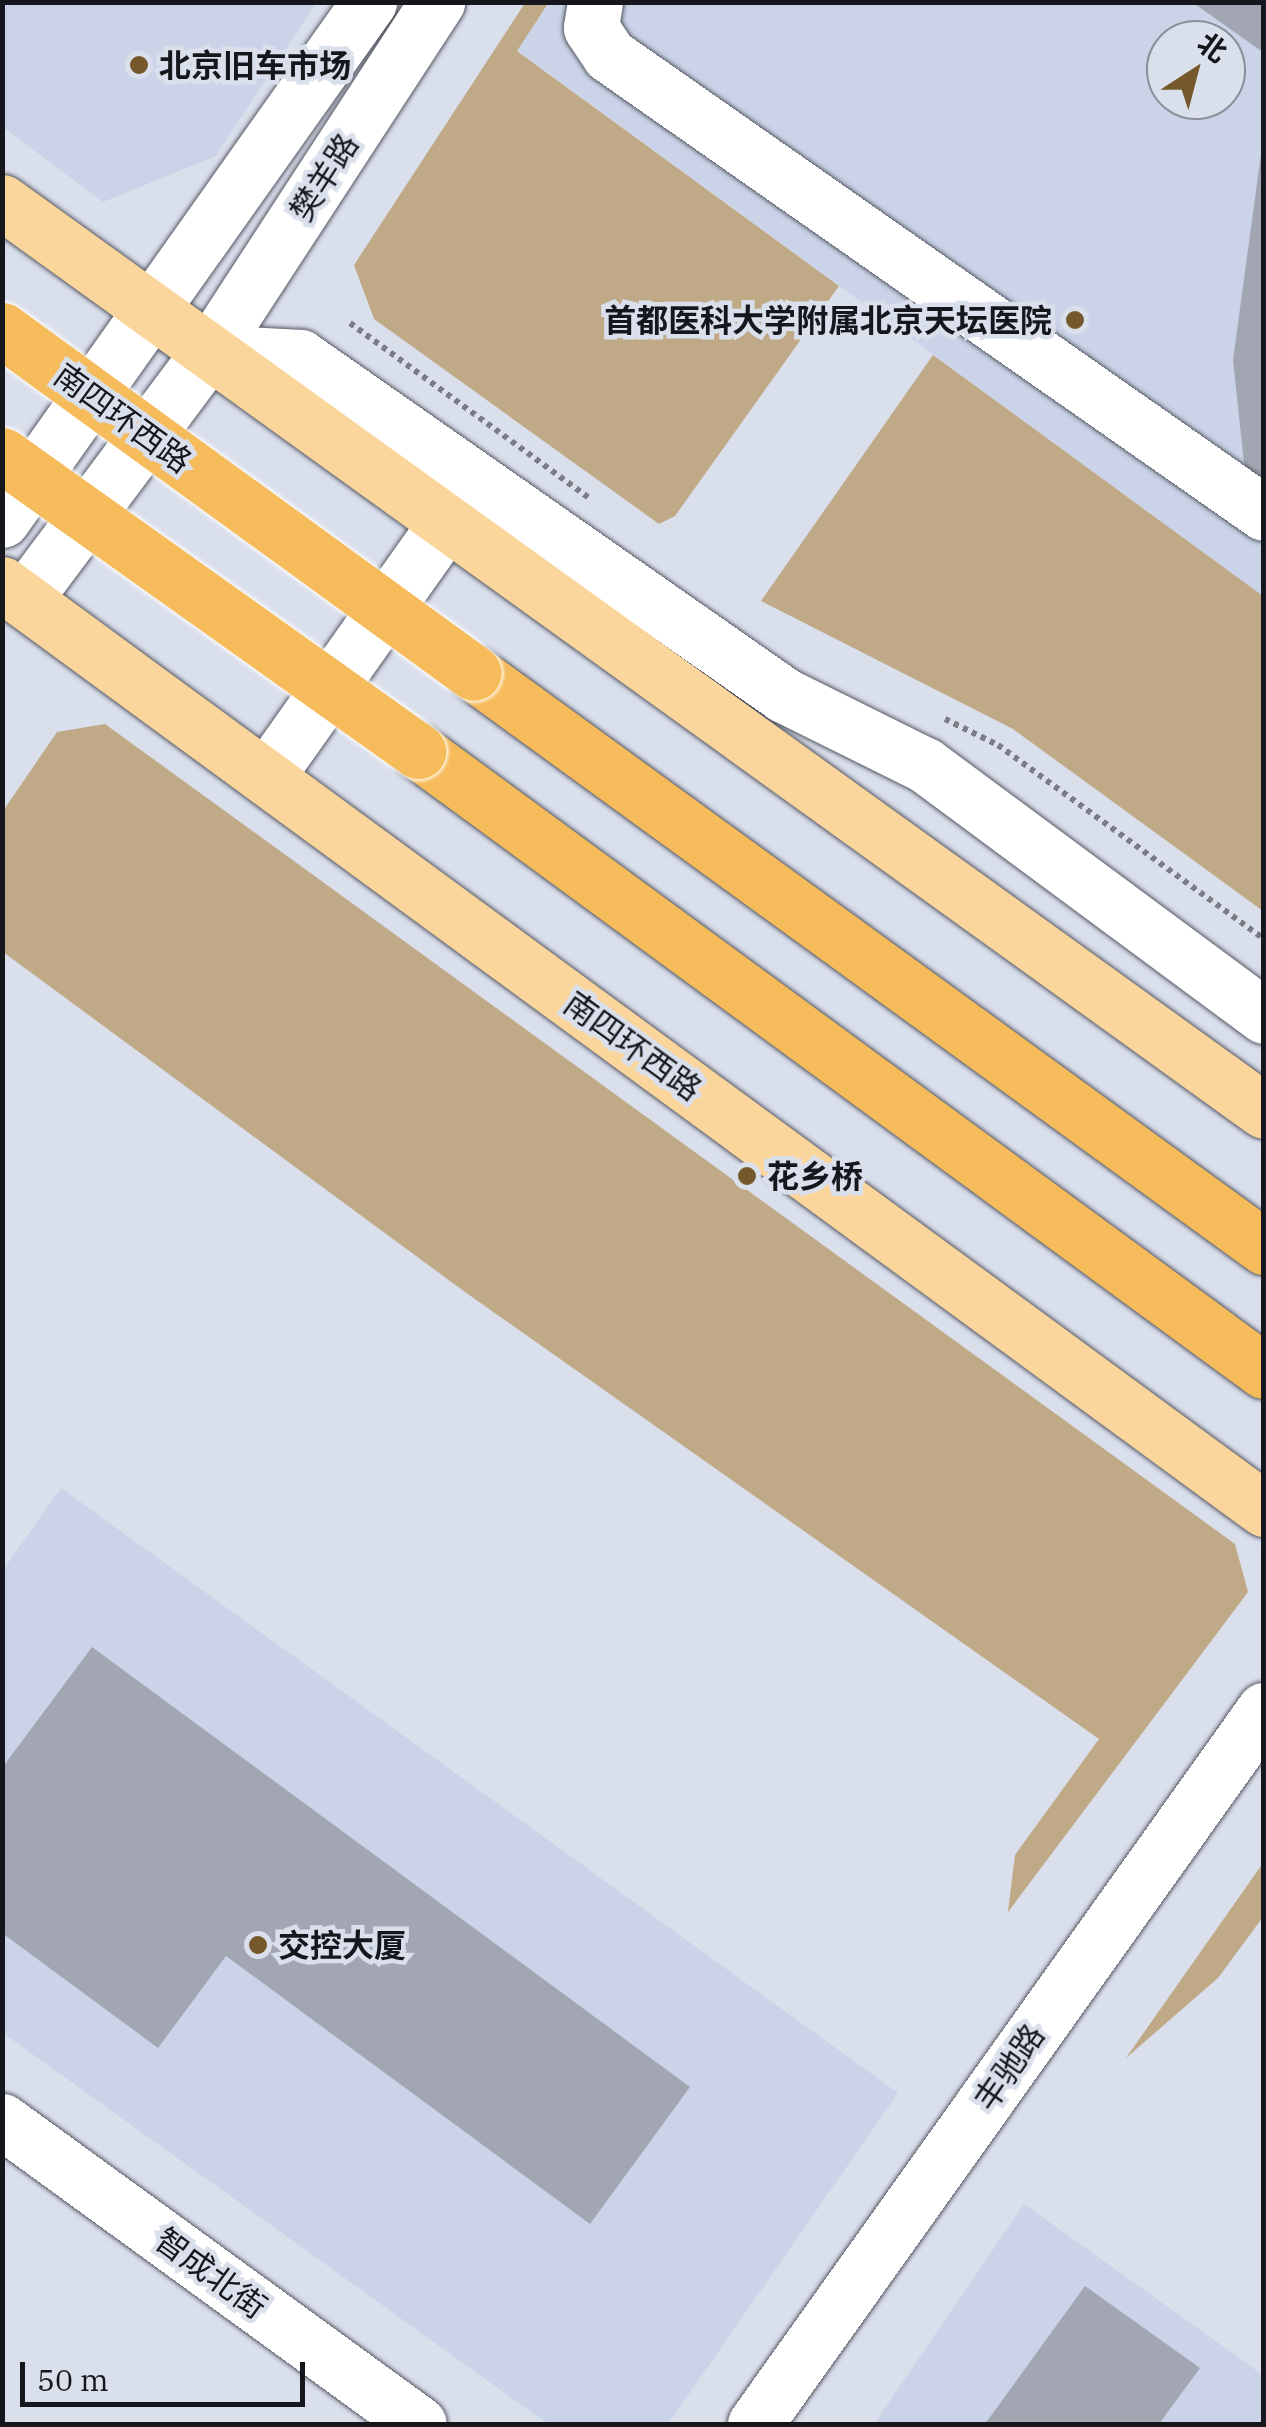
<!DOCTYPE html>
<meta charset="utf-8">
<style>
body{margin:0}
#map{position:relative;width:1266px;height:2427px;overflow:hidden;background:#dadfec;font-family:"IBM Plex Serif","Noto Sans SC",serif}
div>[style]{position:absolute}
.built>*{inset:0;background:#cad3e7}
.green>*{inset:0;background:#c0a987}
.building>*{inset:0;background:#a1a6b2}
.path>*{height:6px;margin-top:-3px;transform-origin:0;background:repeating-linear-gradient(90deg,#7a7d86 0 5px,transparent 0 10px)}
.roads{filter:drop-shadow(0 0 2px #545863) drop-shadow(0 0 2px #545863)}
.minor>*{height:55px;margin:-27.5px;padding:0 27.5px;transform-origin:27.5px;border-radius:27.5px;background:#fff}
.major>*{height:55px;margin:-27.5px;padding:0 27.5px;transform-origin:27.5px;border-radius:27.5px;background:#fad69c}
.highway>*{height:55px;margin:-27.5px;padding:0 27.5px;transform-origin:27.5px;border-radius:27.5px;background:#f6bb5a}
.bridges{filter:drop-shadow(0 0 2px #fff) drop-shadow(0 0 2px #fff)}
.highway-bridge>*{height:55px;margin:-27.5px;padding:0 27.5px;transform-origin:27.5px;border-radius:27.5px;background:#f6bb5a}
.dots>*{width:28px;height:28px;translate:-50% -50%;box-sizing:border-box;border:5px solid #dadfec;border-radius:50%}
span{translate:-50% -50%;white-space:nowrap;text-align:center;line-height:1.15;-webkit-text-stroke:9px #dadfec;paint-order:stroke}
.poi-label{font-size:32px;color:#15171c;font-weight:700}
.left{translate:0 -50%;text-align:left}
.right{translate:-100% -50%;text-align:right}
.street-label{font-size:32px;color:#15171c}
.frame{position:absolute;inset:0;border:5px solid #15171c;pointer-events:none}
.north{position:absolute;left:1146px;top:20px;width:100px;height:100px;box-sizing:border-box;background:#dadfec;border:2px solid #8b8f99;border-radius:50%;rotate:36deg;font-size:28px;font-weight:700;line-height:40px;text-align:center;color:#15171c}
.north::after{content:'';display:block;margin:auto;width:35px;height:45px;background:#75592c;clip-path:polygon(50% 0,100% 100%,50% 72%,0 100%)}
.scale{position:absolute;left:20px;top:2362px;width:285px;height:45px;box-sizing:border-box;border:5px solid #15171c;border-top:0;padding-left:12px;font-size:30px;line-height:35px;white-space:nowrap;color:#15171c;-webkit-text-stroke:8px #dadfec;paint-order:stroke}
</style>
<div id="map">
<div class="built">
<div style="clip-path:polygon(2px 3px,3px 2px,316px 3px,216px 156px,103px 202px,3px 127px)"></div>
<div style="clip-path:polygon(evenodd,549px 3px,1263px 3px,1263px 596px,517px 50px,549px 3px,1166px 40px,1226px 40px,1226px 100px,1166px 100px,1166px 40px)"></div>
<div style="clip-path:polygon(61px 1488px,898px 2093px,668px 2424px,548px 2424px,3px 2033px,3px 1570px)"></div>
<div style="clip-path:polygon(1024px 2204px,1263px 2375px,1263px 2424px,874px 2424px)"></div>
</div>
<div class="green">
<div style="clip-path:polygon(549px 2px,517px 51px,839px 286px,675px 516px,659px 524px,374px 319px,354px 265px,525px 3px)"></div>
<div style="clip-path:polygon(933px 355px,1263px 596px,1263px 911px,1013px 729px,761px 601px)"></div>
<div style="clip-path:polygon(105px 724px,1235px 1544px,1248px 1592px,1008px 1912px,1015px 1855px,1099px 1739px,465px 1292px,3px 952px,3px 811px,57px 732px)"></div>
<div style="clip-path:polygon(1263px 1863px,1263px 1917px,1218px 1978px,1126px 2058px)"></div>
</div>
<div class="building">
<div style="clip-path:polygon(1192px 2px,1264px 2px,1264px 53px)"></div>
<div style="clip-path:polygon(1261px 154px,1264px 154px,1264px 504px,1244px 463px,1233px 360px)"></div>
<div style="clip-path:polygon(92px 1647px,690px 2087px,590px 2224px,226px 1956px,158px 2048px,2px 1933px,2px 1768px)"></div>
<div style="clip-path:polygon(1085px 2286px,1200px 2368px,1159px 2424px,985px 2424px)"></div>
</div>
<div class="path">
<div style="left:350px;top:323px;width:295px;rotate:36.2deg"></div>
<div style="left:945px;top:719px;width:59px;rotate:26.1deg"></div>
<div style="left:998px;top:745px;width:329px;rotate:36.1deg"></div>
</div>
<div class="roads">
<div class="minor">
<div style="left:595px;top:2px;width:26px;rotate:99deg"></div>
<div style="left:591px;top:28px;width:32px;rotate:56deg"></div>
<div style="left:609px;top:55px;width:799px;rotate:34.96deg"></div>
<div style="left:209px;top:352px;width:91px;rotate:3.1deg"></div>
<div style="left:300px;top:357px;width:590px;rotate:34.93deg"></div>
<div style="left:784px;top:695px;width:157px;rotate:26.4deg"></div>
<div style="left:925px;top:765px;width:422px;rotate:36.5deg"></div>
<div style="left:2px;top:520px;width:635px;rotate:-54.68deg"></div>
<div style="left:24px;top:599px;width:309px;rotate:-53.2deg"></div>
<div style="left:209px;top:352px;width:418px;rotate:-56.9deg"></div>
<div style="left:266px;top:777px;width:310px;rotate:-54.7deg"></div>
<div style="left:2px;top:2121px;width:515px;rotate:36deg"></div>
<div style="left:755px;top:2424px;width:877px;rotate:-54.52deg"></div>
</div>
<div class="major">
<div style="left:2px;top:202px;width:1555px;rotate:35.76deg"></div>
<div style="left:2px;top:584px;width:1565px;rotate:36.24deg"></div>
</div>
<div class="highway">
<div style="left:474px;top:673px;width:977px;rotate:36deg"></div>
<div style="left:418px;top:751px;width:1049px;rotate:36.24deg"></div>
</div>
</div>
<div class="bridges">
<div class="highway-bridge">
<div style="left:2px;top:330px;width:583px;rotate:36.01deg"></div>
<div style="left:2px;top:455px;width:511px;rotate:35.43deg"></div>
</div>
</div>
<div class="dots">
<div style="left:139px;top:65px;background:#75592c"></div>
<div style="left:1075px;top:320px;background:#75592c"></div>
<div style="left:747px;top:1176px;background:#75592c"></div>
<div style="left:258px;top:1945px;background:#75592c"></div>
</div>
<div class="poi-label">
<span class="left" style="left:159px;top:65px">北京旧车市场</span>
<span class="right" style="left:1052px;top:320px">首都医科大学附属北京天坛医院</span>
<span class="left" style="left:767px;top:1176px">花乡桥</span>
<span class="left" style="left:278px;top:1945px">交控大厦</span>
</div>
<div class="street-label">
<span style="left:324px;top:177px;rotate:-57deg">樊羊路</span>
<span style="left:123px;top:418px;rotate:36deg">南四环西路</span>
<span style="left:633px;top:1046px;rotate:36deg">南四环西路</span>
<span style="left:1009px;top:2067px;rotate:-55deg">丰驰路</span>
<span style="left:211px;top:2273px;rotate:36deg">智成北街</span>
</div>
<div class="frame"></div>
<div class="north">北</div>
<div class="scale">50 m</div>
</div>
